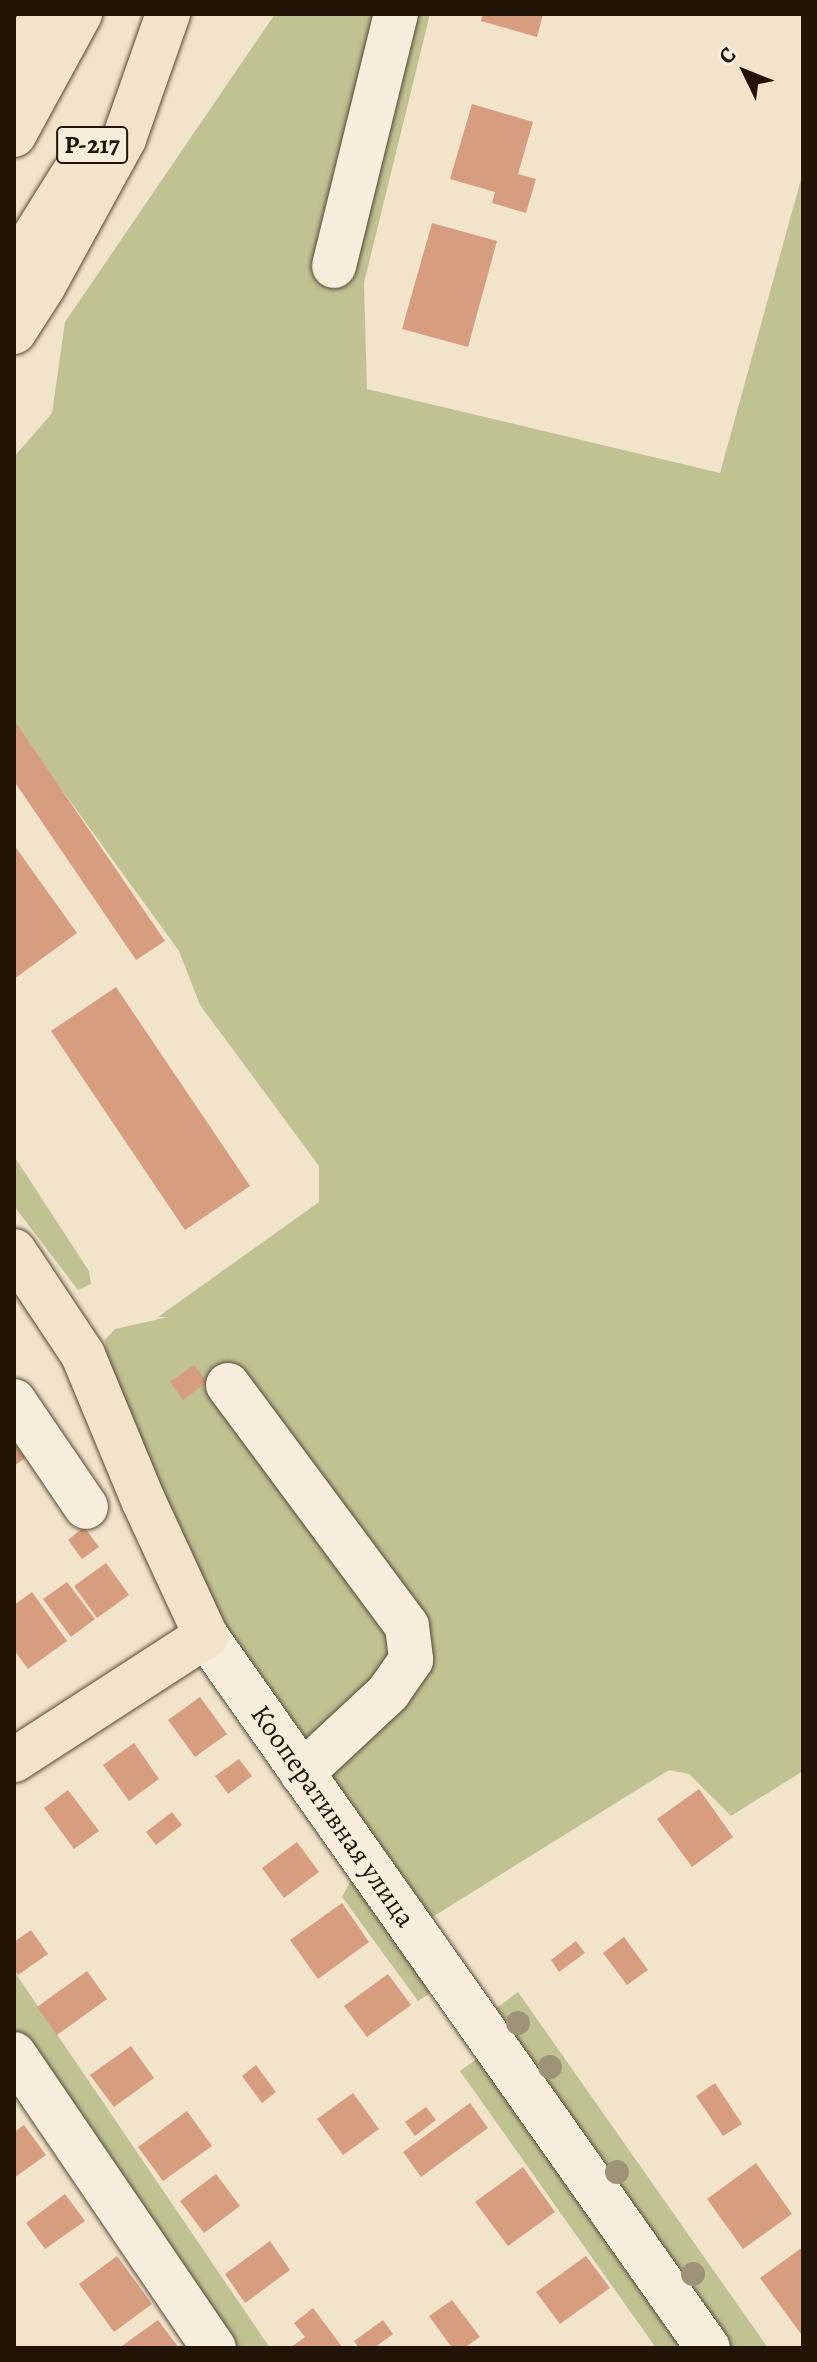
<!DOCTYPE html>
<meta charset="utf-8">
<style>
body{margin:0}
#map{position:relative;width:817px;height:2362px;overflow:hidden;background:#f2e4ca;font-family:Alegreya,serif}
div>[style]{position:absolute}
.green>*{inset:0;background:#c1c292}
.building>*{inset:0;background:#d69e7e}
.roads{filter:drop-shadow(0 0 2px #564837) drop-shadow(0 0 2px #564837)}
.minor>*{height:44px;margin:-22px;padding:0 22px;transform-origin:22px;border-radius:22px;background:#f7eddd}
.major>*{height:44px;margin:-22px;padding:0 22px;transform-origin:22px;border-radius:22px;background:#f2e4ca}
.trees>*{width:24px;height:24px;margin:-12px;border-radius:50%;background:#9e9379}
span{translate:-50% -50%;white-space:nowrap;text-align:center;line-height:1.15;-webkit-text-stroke:8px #f7eddd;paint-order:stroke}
.shield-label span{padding:2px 6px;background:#f7eddd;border:2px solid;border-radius:6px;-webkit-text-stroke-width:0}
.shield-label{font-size:26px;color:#221406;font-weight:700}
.street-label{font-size:28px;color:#221406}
.frame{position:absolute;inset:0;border:16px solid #221406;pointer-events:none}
.north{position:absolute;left:705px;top:32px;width:80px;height:80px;-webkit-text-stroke:6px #f7eddd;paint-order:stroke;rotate:313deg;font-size:22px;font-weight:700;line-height:32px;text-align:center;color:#221406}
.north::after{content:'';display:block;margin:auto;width:28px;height:36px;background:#221406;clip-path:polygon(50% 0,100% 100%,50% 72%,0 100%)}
</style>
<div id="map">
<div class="green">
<div style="clip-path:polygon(275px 14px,430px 14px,364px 283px,367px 389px,720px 473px,803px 172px,803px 1771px,731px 1816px,689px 1774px,669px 1770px,426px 1921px,325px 1782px,328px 1765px,400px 1698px,420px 1671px,422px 1641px,411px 1613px,288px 1447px,258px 1395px,236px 1375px,252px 1431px,391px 1630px,396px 1658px,388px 1676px,308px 1748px,224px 1637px,106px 1361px,105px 1340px,115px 1329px,168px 1317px,158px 1317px,319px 1202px,319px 1166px,200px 1005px,179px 951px,14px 724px,14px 457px,52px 413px,65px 322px)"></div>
<div style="clip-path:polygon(14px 1156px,89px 1271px,91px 1284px,78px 1290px,14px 1206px)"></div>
<div style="clip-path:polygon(354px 1874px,437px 1989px,418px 2001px,342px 1897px)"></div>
<div style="clip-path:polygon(14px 1971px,270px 2348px,222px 2348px,14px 2042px)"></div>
<div style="clip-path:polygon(518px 1992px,768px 2348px,717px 2348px,487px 2015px)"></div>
<div style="clip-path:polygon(485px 2053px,693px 2348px,656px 2348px,460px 2071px)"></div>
</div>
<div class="building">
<div style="clip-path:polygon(483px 14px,543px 14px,537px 37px,481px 21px)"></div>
<div style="clip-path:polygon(472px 104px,533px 122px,518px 174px,536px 179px,526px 213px,492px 203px,495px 192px,450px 179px)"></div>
<div style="clip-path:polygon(432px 223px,497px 241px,468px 347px,402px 329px)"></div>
<div style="clip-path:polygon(16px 723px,165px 941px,136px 960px,14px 781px)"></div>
<div style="clip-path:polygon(14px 845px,77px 933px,14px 979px)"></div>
<div style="clip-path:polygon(116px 987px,250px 1186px,185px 1230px,51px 1031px)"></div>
<div style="clip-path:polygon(194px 1365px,207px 1382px,183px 1400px,170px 1382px)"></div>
<div style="clip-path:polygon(14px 1443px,25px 1458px,14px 1466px)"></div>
<div style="clip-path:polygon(84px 1527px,99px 1547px,82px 1559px,68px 1540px)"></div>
<div style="clip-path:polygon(106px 1563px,129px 1595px,97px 1618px,74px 1586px)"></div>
<div style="clip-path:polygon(67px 1582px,95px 1619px,71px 1637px,43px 1599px)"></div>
<div style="clip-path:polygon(32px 1592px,67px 1641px,28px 1669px,14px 1650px,14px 1605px)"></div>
<div style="clip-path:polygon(200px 1697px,227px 1734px,195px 1757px,168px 1720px)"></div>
<div style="clip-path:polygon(134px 1743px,159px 1779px,129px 1801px,103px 1765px)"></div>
<div style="clip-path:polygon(239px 1759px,252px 1776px,228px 1794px,215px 1776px)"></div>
<div style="clip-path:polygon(699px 1789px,733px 1837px,692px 1867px,657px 1819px)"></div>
<div style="clip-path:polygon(68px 1790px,99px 1831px,74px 1849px,44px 1808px)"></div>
<div style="clip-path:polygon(172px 1812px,182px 1825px,156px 1845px,146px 1832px)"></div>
<div style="clip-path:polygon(297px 1842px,319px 1872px,284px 1898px,262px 1868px)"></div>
<div style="clip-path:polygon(342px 1903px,369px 1942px,318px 1979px,290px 1940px)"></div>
<div style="clip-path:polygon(31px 1930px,48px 1954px,18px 1975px,14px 1969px,14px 1942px)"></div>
<div style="clip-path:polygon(624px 1937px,648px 1970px,627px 1985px,603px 1953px)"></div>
<div style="clip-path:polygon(576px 1941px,585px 1953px,559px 1972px,551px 1960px)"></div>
<div style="clip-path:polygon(87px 1971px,107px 1999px,57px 2035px,37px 2007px)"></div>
<div style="clip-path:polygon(388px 1974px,411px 2005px,367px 2037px,344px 2006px)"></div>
<div style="clip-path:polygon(131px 2046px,154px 2078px,114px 2107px,90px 2075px)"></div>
<div style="clip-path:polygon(256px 2065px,276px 2092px,262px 2103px,242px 2076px)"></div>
<div style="clip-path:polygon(715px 2083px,742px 2124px,723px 2136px,696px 2096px)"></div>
<div style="clip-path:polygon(353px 2093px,379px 2129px,343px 2155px,317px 2119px)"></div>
<div style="clip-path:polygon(470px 2103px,488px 2128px,421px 2177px,403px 2152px)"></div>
<div style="clip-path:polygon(426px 2107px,436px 2120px,415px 2136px,405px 2122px)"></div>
<div style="clip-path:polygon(187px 2111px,212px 2146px,163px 2181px,138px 2147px)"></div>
<div style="clip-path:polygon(24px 2125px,46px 2155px,14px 2178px,14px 2132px)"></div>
<div style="clip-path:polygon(756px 2163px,792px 2214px,743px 2249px,707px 2199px)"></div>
<div style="clip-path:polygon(523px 2167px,555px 2212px,508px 2246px,475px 2202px)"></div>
<div style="clip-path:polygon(216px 2174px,240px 2206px,204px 2233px,180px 2201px)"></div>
<div style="clip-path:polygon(65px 2194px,85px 2221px,45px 2249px,26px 2223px)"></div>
<div style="clip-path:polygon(270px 2241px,290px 2270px,245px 2303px,225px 2274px)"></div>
<div style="clip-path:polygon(803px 2247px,803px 2332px,801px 2334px,760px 2278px)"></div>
<div style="clip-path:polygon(117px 2256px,152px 2304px,114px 2332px,79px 2284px)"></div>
<div style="clip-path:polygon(586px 2256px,610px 2288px,560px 2324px,536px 2292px)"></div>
<div style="clip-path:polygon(452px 2300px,480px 2337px,464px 2348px,452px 2348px,429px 2316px)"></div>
<div style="clip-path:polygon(313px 2308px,343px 2348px,290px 2348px,305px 2337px,294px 2323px)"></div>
<div style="clip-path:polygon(158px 2320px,179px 2348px,119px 2348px)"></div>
<div style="clip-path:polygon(383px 2320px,393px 2334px,374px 2348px,359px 2348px,354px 2341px)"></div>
</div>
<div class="roads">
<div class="minor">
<div style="left:334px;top:266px;width:260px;rotate:-76.2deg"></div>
<div style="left:228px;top:1385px;width:300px;rotate:53.4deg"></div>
<div style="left:407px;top:1626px;width:34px;rotate:83deg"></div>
<div style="left:411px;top:1660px;width:39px;rotate:125deg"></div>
<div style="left:389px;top:1692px;width:119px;rotate:137deg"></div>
<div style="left:14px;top:1401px;width:128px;rotate:55.8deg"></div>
<div style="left:206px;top:1636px;width:871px;rotate:54.81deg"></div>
<div style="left:14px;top:2054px;width:356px;rotate:55.8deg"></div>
</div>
<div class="major">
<div style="left:14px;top:69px;width:62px;rotate:-62.2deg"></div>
<div style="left:14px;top:135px;width:138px;rotate:-61.4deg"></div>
<div style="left:14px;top:269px;width:110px;rotate:-58.1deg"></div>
<div style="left:14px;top:332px;width:54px;rotate:-57.2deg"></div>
<div style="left:43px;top:287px;width:169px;rotate:-61.3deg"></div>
<div style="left:124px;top:139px;width:133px;rotate:-70.6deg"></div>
<div style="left:14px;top:1251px;width:125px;rotate:56.4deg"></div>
<div style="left:83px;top:1355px;width:159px;rotate:67.5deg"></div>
<div style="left:144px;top:1502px;width:148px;rotate:65.2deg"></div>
<div style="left:206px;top:1636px;width:229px;rotate:147.1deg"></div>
</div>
</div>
<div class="trees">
<div style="left:518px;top:2023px"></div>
<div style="left:550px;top:2067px"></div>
<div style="left:617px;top:2172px"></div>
<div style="left:693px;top:2274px"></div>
</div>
<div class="shield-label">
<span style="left:92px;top:145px">Р-217</span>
</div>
<div class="street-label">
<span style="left:333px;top:1816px;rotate:55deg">Кооперативная улица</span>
</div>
<div class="frame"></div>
<div class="north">С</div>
</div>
